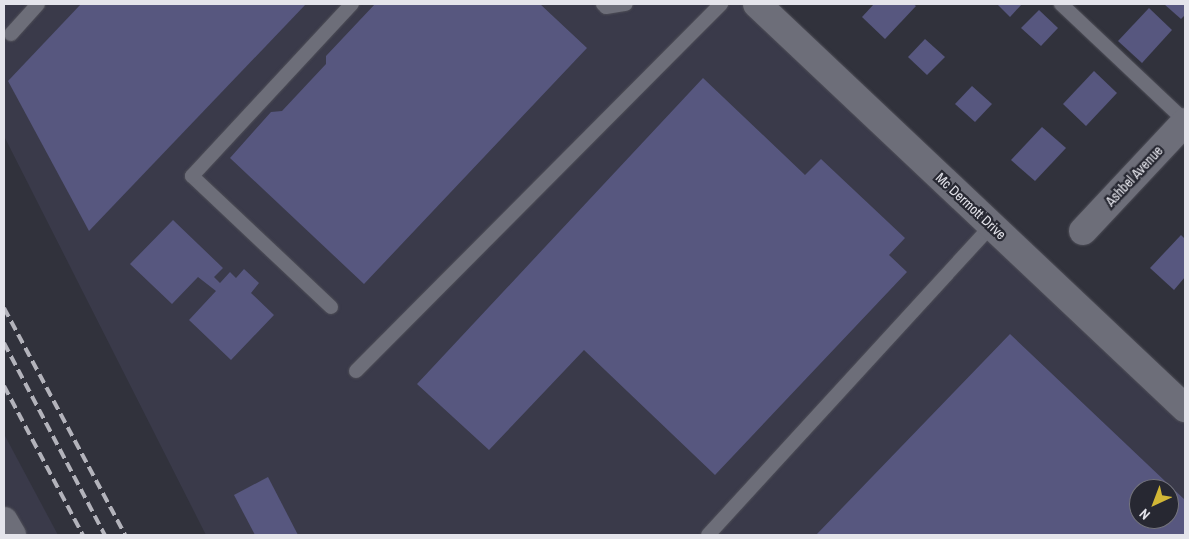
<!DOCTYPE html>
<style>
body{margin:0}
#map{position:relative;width:1189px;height:539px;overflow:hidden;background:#31323c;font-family:"Archivo Narrow",sans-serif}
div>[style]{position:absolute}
.built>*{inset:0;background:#3a3a4a}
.building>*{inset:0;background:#57577f}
.roads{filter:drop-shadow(0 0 1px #4e4e57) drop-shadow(0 0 1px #4e4e57)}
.service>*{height:14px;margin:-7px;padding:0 7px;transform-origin:7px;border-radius:7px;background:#6d6e79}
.minor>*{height:28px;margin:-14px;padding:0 14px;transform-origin:14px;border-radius:14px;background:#6d6e79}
.rail>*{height:4px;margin-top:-2px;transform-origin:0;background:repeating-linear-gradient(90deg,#b3b3bb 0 10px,transparent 0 15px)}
span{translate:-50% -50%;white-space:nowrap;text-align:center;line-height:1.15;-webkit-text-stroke:4.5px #272832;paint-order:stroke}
.street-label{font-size:14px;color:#e4e4eb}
.frame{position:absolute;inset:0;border:5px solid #e4e4eb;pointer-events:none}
.north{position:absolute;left:1129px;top:479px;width:50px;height:50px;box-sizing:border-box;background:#272832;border:1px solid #73737c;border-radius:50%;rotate:223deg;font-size:14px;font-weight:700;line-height:20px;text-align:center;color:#e4e4eb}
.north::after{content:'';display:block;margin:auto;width:18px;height:22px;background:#d2b736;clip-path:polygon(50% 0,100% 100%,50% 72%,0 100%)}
</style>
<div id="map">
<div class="built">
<div style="clip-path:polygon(evenodd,4px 4px,744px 4px,1185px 421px,1185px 535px,206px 535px,4px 136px,4px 4px,1139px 489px,1169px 489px,1169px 519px,1139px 519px,1139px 489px)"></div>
<div style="clip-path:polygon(4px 434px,58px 535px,4px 535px)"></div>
</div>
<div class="building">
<div style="clip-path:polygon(81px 4px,306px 4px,89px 231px,8px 81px)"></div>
<div style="clip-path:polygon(375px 4px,540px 4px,587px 48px,364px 284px,230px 158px,271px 112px,282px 111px,326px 64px,326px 56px)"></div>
<div style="clip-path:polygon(874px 4px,913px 4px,916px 6px,885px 39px,862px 17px)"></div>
<div style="clip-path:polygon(997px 4px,1022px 4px,1010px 17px)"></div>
<div style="clip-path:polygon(1164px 4px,1185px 4px,1185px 15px,1181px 19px)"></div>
<div style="clip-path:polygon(1149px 8px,1172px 30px,1142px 63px,1118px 41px)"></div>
<div style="clip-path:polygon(1039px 10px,1058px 28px,1041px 46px,1021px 28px)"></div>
<div style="clip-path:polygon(925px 39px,945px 57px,927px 75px,908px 57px)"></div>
<div style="clip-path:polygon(1094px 71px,1117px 93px,1086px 126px,1063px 104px)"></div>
<div style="clip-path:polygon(703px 78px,805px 175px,821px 159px,905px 238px,889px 255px,907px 272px,715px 475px,584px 350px,489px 450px,417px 384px)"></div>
<div style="clip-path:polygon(972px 86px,992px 104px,975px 122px,955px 104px)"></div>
<div style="clip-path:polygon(1042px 127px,1066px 148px,1035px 181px,1011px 160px)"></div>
<div style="clip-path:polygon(173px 220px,223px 268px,214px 277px,220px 283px,230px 272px,236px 278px,244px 269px,259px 283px,251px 293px,274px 315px,231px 360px,189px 320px,216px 291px,198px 277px,172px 304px,130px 264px)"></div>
<div style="clip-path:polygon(1181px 235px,1185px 239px,1185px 277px,1174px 290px,1150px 268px)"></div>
<div style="clip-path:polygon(evenodd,1010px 334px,1185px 500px,1185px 535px,816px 535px,1010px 334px,1139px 489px,1169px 489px,1169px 519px,1139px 519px,1139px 489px)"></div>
<div style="clip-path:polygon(268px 477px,298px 535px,255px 535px,234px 495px)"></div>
</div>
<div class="roads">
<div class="service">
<div style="left:603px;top:4px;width:4px;rotate:45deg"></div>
<div style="left:606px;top:7px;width:20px;rotate:-9deg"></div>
<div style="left:1061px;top:4px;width:170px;rotate:43.3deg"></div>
<div style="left:11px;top:34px;width:40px;rotate:-48deg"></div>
<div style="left:331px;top:307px;width:191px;rotate:-136.7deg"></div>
<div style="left:192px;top:176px;width:235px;rotate:-47.1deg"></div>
<div style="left:356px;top:371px;width:518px;rotate:-45.16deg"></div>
<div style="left:708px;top:535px;width:420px;rotate:-47.5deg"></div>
</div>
<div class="minor">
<div style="left:757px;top:4px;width:589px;rotate:43.35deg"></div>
<div style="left:1083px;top:231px;width:149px;rotate:-46.9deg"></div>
<div style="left:4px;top:521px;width:16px;rotate:60deg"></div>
</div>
</div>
<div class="rail">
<div style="left:4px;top:308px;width:257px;rotate:61.9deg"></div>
<div style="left:4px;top:343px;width:217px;rotate:62.3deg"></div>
<div style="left:4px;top:386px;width:169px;rotate:62.1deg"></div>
</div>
<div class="street-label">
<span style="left:1134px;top:176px;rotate:-47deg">Ashbel Avenue</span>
<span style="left:971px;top:206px;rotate:43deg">Mc Dermott Drive</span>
</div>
<div class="frame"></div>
<div class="north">N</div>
</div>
